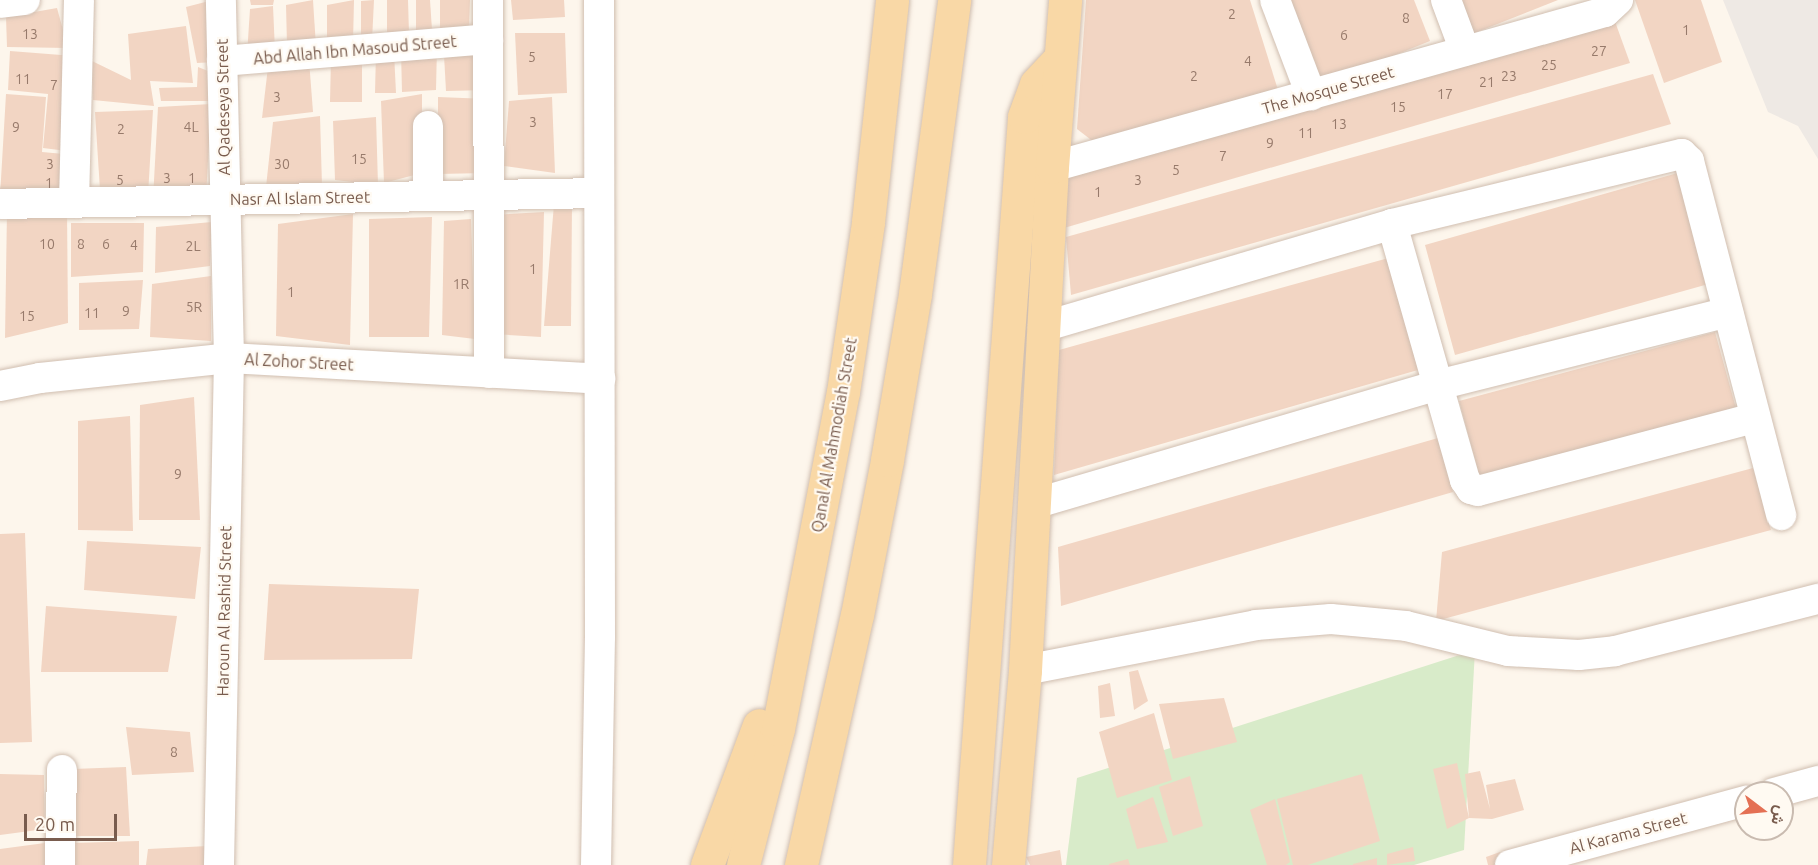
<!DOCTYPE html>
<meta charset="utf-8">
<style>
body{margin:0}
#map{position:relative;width:1818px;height:865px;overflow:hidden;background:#fdf6ec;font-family:Ubuntu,Vazirmatn,sans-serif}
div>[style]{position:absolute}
.industrial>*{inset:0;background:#eee9e4}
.green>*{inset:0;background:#d8ebc9}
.building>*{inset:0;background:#f2d5c3}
.roads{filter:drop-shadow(0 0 2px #d0beb0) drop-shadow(0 0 2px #d0beb0)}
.minor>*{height:30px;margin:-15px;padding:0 15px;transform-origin:15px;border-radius:15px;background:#fff}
.major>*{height:33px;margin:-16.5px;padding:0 16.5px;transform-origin:16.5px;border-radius:16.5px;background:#f9d8a6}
span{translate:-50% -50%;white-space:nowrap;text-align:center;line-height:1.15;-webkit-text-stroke:4.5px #fffaf2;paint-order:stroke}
.number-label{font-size:14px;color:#977a6b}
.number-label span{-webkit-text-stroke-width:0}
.street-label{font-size:16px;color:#795c4e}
.north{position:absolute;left:1734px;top:781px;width:60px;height:60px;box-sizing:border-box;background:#fffaf2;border:2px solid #c9bbb0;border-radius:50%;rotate:106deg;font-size:16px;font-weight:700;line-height:24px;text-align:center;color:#795c4e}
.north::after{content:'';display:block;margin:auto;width:21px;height:27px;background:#e47054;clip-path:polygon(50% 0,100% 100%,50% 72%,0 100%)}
.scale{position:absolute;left:24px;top:814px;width:93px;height:27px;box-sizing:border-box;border:3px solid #795c4e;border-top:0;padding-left:8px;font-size:18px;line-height:21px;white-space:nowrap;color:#795c4e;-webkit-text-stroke:4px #fffaf2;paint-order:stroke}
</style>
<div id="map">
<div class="industrial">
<div style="clip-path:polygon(1723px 0,1818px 0,1818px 159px,1798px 126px,1768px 112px)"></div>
</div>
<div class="green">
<div style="clip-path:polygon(1475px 650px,1464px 850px,1414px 865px,1066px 865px,1077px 778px)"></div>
</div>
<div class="building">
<div style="clip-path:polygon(213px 0,215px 62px,197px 63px,186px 7px)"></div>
<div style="clip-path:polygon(250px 0,274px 0,273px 5px,251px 5px)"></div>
<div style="clip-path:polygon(313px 0,316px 47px,287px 45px,286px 5px)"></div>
<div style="clip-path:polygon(354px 0,353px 43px,327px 48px,327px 5px)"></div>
<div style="clip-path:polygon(374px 0,372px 41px,361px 45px,361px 1px)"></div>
<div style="clip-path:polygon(387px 0,408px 0,409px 34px,387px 39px)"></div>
<div style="clip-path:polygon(416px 0,430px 0,432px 30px,416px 31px)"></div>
<div style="clip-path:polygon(440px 0,470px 0,469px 30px,440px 35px)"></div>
<div style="clip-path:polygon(511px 0,564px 0,565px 17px,513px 20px)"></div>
<div style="clip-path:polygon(1086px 0,1250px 0,1278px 90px,1099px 146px,1077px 129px)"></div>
<div style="clip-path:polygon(1288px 0,1414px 0,1430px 41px,1321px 85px)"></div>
<div style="clip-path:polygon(1459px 0,1558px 0,1472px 34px)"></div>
<div style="clip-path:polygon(1635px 0,1701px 0,1722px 62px,1664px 83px)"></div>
<div style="clip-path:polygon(273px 6px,275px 51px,247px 55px,250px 9px)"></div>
<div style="clip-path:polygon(57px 8px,68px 48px,7px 47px,6px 17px)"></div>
<div style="clip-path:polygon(1613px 16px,1630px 63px,1064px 228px,1066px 173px)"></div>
<div style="clip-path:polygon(186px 26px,193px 83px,150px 81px,154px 106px,93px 100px,92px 61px,131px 80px,128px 34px)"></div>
<div style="clip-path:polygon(515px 33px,565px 33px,567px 93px,518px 95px)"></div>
<div style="clip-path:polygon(437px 46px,436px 90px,402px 92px,401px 51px)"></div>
<div style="clip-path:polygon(486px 50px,488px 90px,446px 91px,444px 55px)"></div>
<div style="clip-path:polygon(10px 51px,74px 56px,67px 151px,43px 148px,48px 94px,8px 90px)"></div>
<div style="clip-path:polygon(376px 52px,394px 53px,396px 93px,375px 93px)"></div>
<div style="clip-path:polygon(362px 55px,362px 102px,330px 102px,331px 58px)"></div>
<div style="clip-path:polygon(309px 60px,313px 112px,262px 118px,268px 67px)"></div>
<div style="clip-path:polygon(198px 67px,208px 71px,208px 101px,161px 101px,159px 88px,197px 87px)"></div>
<div style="clip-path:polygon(1653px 74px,1671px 124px,1071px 295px,1066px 237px)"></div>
<div style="clip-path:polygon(6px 94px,46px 97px,42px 152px,64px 154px,60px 200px,0 196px)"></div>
<div style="clip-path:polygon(422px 94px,422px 173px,384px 183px,381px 101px)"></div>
<div style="clip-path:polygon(438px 97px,488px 99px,486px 173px,438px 174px)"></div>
<div style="clip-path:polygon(552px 97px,555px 173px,504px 166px,509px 101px)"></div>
<div style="clip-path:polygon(211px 104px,206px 197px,153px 199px,158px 107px)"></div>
<div style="clip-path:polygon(153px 110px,148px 195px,100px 190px,95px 112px)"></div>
<div style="clip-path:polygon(320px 116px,322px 186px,266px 187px,273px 122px)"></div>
<div style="clip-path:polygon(376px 117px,378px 185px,335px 180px,333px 121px)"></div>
<div style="clip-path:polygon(1681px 172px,1712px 283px,1455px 355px,1425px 245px)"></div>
<div style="clip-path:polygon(572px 202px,571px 326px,544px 326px,554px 204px)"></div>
<div style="clip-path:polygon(67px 209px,68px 323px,5px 338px,7px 210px)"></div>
<div style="clip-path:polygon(544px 212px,541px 337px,494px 334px,491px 215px)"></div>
<div style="clip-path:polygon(353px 214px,350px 345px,276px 336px,278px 224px)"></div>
<div style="clip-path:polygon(432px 217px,429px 337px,369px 337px,369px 219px)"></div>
<div style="clip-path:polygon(471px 219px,475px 339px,442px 335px,444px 221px)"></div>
<div style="clip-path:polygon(212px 222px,210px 266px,155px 273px,156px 227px)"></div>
<div style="clip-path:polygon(71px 223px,144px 223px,143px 272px,71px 277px)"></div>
<div style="clip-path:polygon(1392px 257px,1418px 370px,1054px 475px,1059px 350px)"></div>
<div style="clip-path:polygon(211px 276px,211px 341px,150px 337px,152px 284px)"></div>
<div style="clip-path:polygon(143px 280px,139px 329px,79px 330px,79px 283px)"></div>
<div style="clip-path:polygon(1715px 332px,1737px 412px,1481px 482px,1459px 401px)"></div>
<div style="clip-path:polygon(194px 397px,200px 520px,139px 520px,140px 405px)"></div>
<div style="clip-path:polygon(130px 416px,133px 531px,78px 530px,78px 421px)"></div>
<div style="clip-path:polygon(1438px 438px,1453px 492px,1061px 606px,1058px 547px)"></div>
<div style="clip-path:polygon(1753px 468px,1771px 530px,1436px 621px,1442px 552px)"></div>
<div style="clip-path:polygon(25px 533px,32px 742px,0 743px,0 534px)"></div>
<div style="clip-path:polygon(87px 541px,201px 547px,195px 599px,84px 590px)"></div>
<div style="clip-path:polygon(269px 584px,419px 589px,412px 659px,264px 660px)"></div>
<div style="clip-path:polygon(46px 606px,177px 616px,168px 672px,41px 672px)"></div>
<div style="clip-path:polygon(1138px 670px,1148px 701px,1134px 710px,1129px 672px)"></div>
<div style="clip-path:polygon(1110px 683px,1115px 716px,1100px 718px,1098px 686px)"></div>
<div style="clip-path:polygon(1224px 698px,1237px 742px,1173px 759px,1159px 704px)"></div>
<div style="clip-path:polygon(1154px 713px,1172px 780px,1117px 798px,1099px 732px)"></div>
<div style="clip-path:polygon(126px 727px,190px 732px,194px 772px,132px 775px)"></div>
<div style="clip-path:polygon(1457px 763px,1469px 818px,1465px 774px,1480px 771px,1490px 809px,1486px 785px,1515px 779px,1524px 810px,1492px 819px,1469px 818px,1447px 829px,1433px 769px)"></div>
<div style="clip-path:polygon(126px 767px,130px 836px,73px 836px,73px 769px)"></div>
<div style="clip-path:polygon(0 774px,44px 775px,45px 829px,0 835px)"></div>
<div style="clip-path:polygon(1362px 774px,1380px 841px,1308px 865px,1293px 865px,1277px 799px)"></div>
<div style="clip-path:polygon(1190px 776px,1203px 826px,1173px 836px,1159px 787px)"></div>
<div style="clip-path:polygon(1153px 797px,1168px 842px,1137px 849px,1126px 809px)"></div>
<div style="clip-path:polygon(1275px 799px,1290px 862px,1286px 865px,1267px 865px,1250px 810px)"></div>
<div style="clip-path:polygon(139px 841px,139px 865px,72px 865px,73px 843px)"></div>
<div style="clip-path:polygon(45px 843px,45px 865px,0 865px,0 849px)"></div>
<div style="clip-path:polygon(208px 846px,207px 865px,146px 865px,148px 849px)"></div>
<div style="clip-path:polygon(1413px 847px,1415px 861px,1387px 865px,1387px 854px)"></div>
<div style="clip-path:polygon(1060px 850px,1062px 865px,1030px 865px,1026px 857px)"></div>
<div style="clip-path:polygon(1500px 852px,1501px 865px,1488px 865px,1486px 857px)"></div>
<div style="clip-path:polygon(1377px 858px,1377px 865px,1353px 865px,1353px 864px)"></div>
<div style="clip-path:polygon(1128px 859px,1130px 865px,1109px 865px,1109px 864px)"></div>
</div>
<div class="roads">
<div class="minor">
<div style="left:488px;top:0;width:373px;rotate:89.8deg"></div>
<div style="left:1275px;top:0;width:102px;rotate:69.2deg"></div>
<div style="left:1446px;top:0;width:54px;rotate:69.6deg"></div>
<div style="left:0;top:3px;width:25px;rotate:-7deg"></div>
<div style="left:222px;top:61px;width:267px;rotate:-4.7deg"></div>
<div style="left:1052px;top:167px;width:574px;rotate:-15.66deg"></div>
<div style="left:1605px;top:12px;width:18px;rotate:-43deg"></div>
<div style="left:428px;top:196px;width:70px;rotate:-90deg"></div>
<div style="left:74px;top:203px;width:203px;rotate:-88.6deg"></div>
<div style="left:0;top:204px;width:599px;rotate:-1.05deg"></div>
<div style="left:1392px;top:224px;width:266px;rotate:74.1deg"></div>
<div style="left:1465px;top:480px;width:11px;rotate:56deg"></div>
<div style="left:1471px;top:489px;width:7px;rotate:16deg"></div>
<div style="left:1478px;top:491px;width:286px;rotate:-14.8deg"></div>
<div style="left:1043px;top:327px;width:364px;rotate:-16.4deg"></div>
<div style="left:1392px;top:224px;width:298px;rotate:-13.6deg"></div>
<div style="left:1682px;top:154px;width:10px;rotate:45deg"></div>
<div style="left:1689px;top:161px;width:366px;rotate:75.4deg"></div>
<div style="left:0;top:386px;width:41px;rotate:-11.3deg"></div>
<div style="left:40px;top:378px;width:190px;rotate:-6deg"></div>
<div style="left:229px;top:358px;width:372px;rotate:3.2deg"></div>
<div style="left:1034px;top:504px;width:421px;rotate:-16.4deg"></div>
<div style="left:1438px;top:385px;width:299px;rotate:-14.1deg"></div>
<div style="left:1025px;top:670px;width:235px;rotate:-11deg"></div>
<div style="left:1256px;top:625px;width:75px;rotate:-4.6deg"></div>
<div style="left:1331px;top:619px;width:75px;rotate:5.3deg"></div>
<div style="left:1406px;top:626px;width:105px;rotate:13.8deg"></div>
<div style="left:1508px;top:651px;width:71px;rotate:3.2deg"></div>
<div style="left:1579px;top:655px;width:36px;rotate:-6deg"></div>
<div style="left:1615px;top:651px;width:210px;rotate:-14.4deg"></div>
<div style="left:1774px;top:793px;width:46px;rotate:-15.3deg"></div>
<div style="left:60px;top:865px;width:95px;rotate:-88.8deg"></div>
<div style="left:219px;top:865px;width:507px;rotate:-88.87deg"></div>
<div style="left:229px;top:358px;width:358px;rotate:-91.3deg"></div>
<div style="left:596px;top:865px;width:228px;rotate:-89deg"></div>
<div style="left:600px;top:637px;width:637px;rotate:-90.09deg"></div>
<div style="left:1510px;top:865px;width:245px;rotate:-15.2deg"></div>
</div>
<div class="major">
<div style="left:707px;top:865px;width:149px;rotate:-69.6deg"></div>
<div style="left:743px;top:865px;width:140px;rotate:-75.6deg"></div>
<div style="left:778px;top:729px;width:343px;rotate:-79.1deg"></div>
<div style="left:843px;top:392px;width:172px;rotate:-81.6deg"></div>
<div style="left:868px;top:222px;width:223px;rotate:-83.8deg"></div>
<div style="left:801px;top:865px;width:256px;rotate:-77.4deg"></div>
<div style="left:857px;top:615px;width:158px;rotate:-79deg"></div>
<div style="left:887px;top:460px;width:168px;rotate:-80.4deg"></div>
<div style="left:915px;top:294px;width:297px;rotate:-82.4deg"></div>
<div style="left:969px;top:865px;width:750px;rotate:-85.79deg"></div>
<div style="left:1024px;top:117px;width:35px;rotate:-70deg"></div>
<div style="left:1036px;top:84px;width:35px;rotate:-47deg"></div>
<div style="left:1008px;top:865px;width:196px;rotate:-85deg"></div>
<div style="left:1025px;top:670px;width:504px;rotate:-86.93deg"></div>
<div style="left:1052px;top:167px;width:168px;rotate:-85.5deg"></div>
</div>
</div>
<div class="number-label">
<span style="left:1232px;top:14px">2</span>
<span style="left:1406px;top:18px">8</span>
<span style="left:1686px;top:30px">1</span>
<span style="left:30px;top:34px">13</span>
<span style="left:1344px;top:35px">6</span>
<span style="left:1599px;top:51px">27</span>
<span style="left:532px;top:57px">5</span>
<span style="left:1248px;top:61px">4</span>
<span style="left:1549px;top:65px">25</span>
<span style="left:1194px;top:76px">2</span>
<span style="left:1509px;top:76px">23</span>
<span style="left:23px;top:79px">11</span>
<span style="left:1487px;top:82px">21</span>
<span style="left:54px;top:85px">7</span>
<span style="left:1445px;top:94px">17</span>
<span style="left:277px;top:97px">3</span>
<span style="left:1398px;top:107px">15</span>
<span style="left:533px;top:122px">3</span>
<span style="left:1339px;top:124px">13</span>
<span style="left:16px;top:127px">9</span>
<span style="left:191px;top:127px">4L</span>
<span style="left:121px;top:129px">2</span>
<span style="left:1306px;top:133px">11</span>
<span style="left:1270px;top:143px">9</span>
<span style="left:1223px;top:156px">7</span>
<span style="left:359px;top:159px">15</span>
<span style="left:50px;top:164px">3</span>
<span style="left:282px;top:164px">30</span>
<span style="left:1176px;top:170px">5</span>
<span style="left:167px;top:178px">3</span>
<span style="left:192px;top:178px">1</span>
<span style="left:120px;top:180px">5</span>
<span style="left:1138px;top:180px">3</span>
<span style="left:49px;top:183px">1</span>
<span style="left:1098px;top:192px">1</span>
<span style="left:47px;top:244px">10</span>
<span style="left:81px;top:244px">8</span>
<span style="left:106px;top:244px">6</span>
<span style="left:134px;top:245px">4</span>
<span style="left:193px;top:246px">2L</span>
<span style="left:533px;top:269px">1</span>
<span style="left:461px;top:284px">1R</span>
<span style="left:291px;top:292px">1</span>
<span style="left:194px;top:307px">5R</span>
<span style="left:126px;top:311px">9</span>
<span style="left:92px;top:313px">11</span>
<span style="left:27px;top:316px">15</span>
<span style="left:178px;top:474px">9</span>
<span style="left:174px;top:752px">8</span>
</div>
<div class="street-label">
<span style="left:355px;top:50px;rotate:-5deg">Abd Allah Ibn Masoud Street</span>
<span style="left:1328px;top:90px;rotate:-16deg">The Mosque Street</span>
<span style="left:223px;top:107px;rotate:-91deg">Al Qadeseya Street</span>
<span style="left:300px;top:198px;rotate:-1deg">Nasr Al Islam Street</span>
<span style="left:299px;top:362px;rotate:3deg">Al Zohor Street</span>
<span style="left:834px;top:435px;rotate:-80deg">Qanal Al Mahmodiah Street</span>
<span style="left:224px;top:611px;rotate:-89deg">Haroun Al Rashid Street</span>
<span style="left:1628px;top:833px;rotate:-15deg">Al Karama Street</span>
</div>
<div class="north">ش</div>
<div class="scale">20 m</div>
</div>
